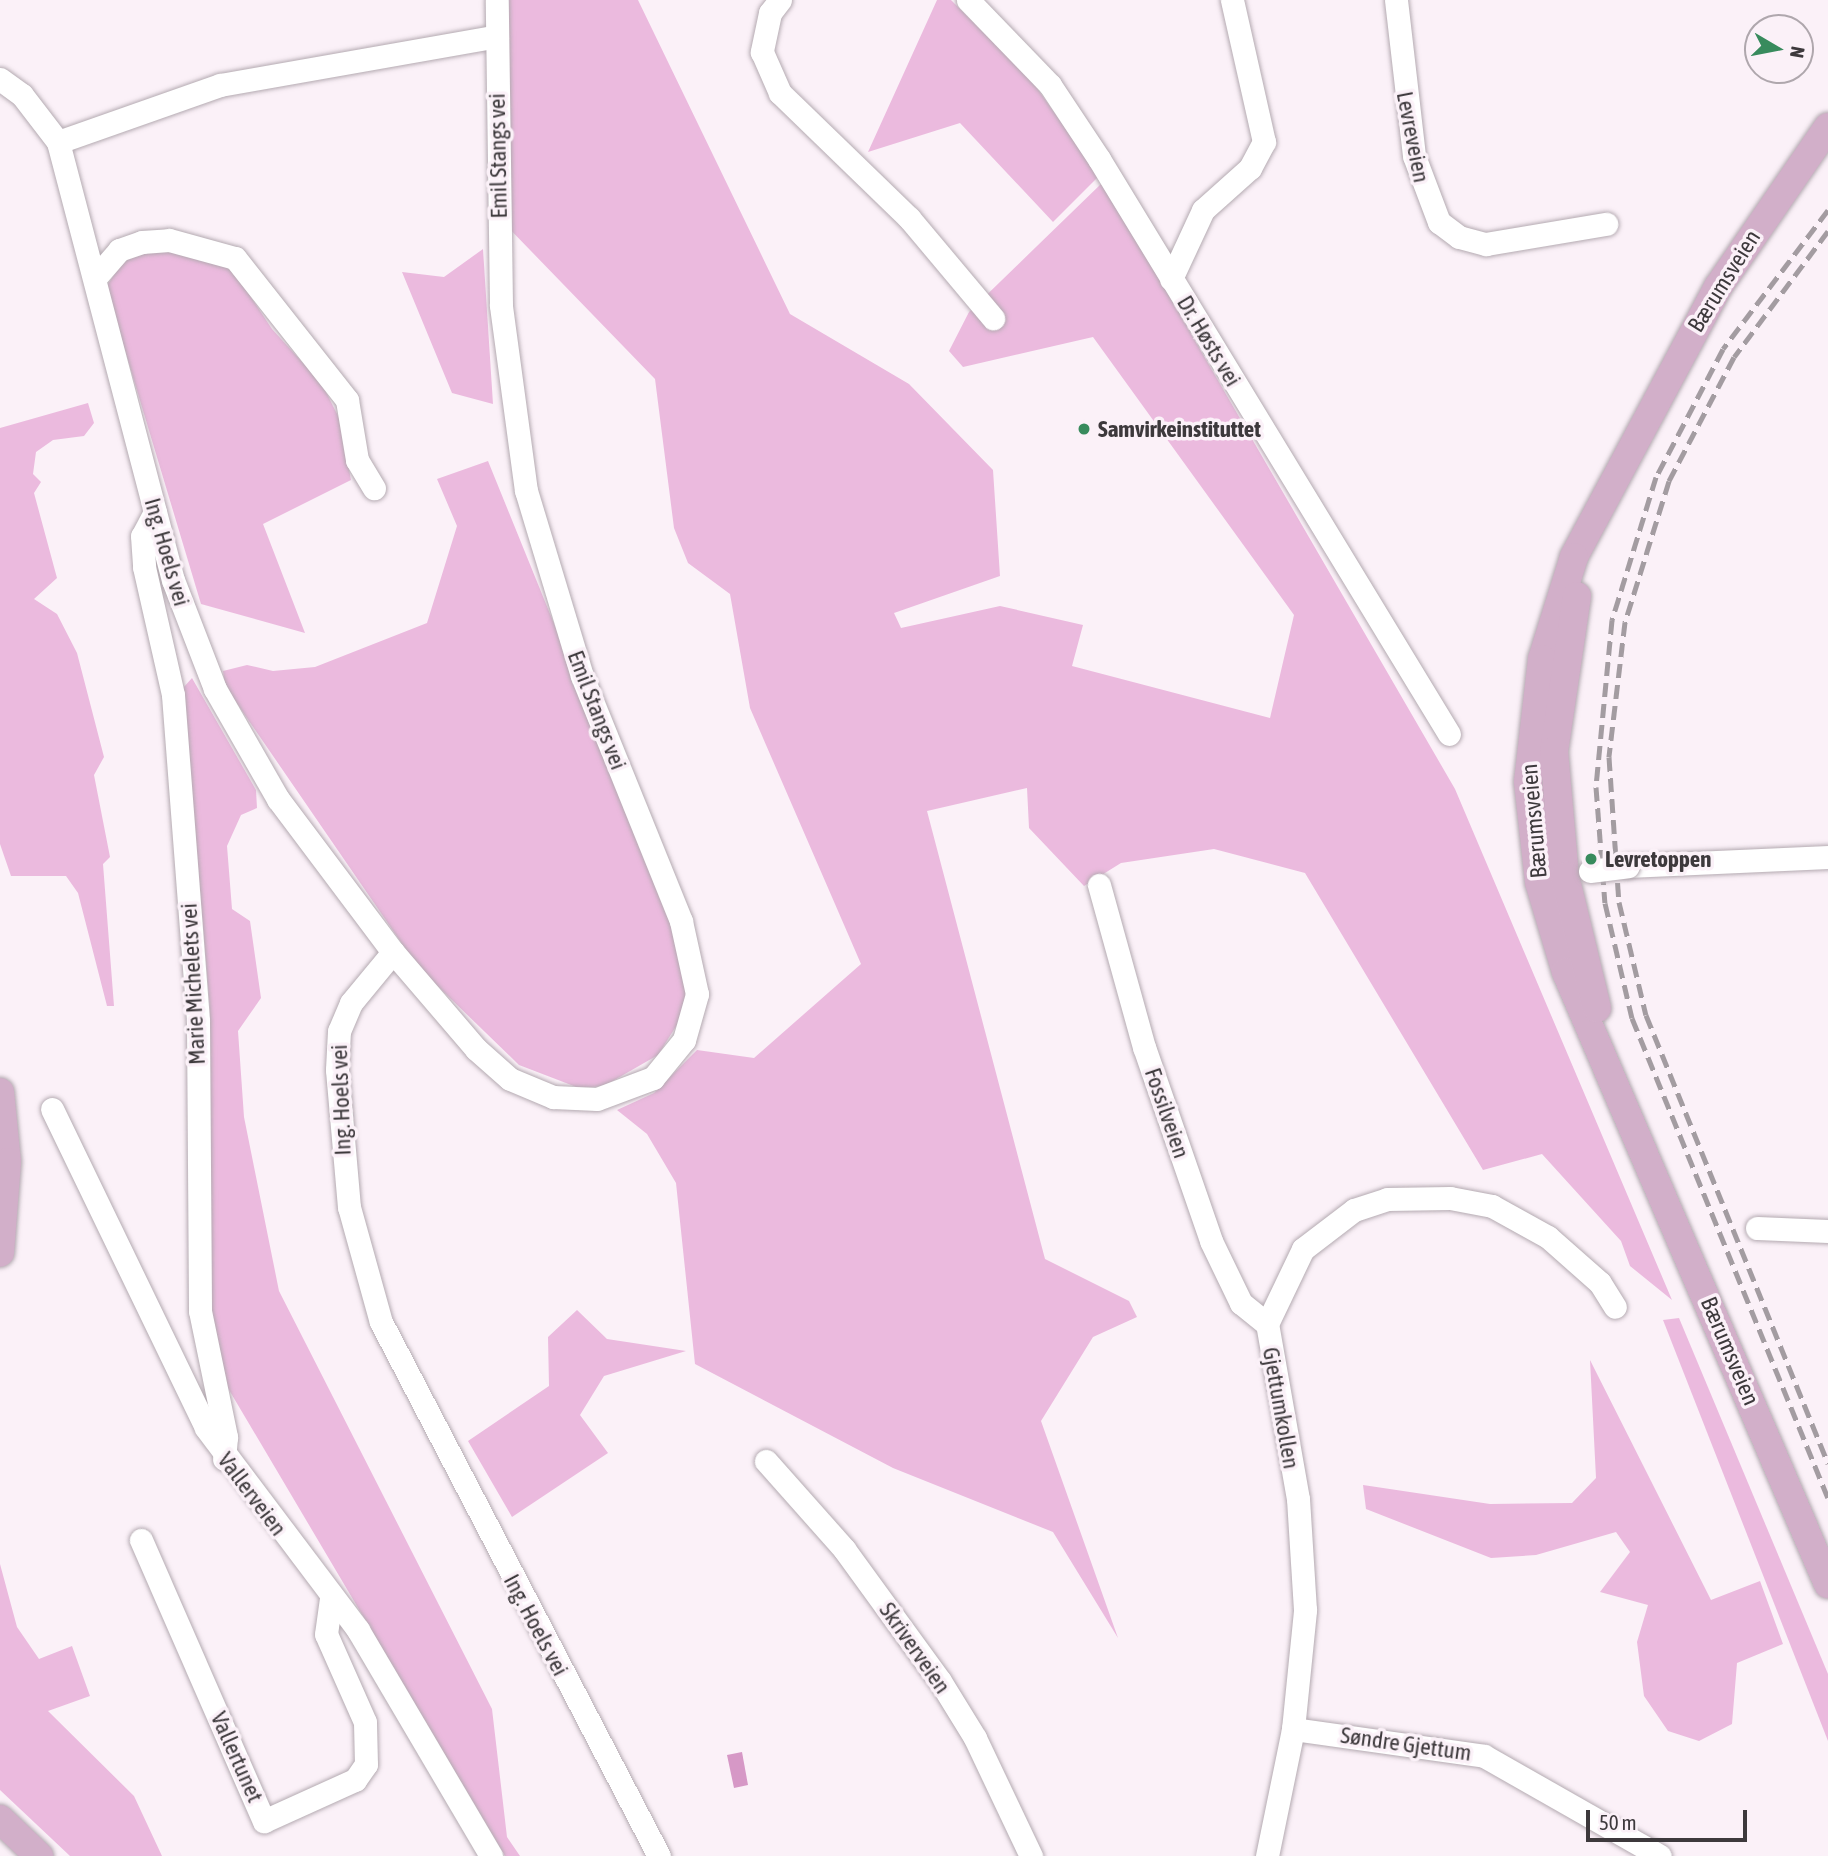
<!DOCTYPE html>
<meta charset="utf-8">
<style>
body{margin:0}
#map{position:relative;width:1828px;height:1856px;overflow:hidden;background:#fbf1f8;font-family:"Asap Condensed",sans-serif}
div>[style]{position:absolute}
.green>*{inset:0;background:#ebbade}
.water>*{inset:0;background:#d698c6}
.roads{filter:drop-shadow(0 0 2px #b4aab1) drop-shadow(0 0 2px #b4aab1)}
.minor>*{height:23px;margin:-11.5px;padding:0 11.5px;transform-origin:11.5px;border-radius:11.5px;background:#fff}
.major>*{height:28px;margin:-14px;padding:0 14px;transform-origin:14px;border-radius:14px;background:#d2afc9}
.rail>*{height:5px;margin-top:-2.5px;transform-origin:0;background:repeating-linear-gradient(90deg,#a39ca1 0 14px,transparent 0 21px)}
.bridges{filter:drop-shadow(0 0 2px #b4aab1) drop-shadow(0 0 2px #b4aab1)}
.minor-bridge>*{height:23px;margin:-11.5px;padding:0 11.5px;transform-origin:11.5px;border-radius:11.5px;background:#fff}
.dots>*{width:19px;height:19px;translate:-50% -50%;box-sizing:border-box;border:4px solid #fbf1f8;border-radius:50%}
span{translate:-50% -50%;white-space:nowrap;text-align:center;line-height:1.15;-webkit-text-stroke:7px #fbf1f8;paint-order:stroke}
.street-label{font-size:23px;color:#3d393c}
.poi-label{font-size:23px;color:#3d393c;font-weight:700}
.left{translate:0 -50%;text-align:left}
.north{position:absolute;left:1744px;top:14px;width:70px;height:70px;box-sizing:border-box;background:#fbf1f8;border:2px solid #afa7ad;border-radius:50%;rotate:100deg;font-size:19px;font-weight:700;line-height:28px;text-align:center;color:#3d393c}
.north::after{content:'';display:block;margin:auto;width:24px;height:32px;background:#388b5d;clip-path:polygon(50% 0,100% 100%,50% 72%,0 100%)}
.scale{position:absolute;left:1586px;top:1810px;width:161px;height:32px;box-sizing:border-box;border:4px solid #3d393c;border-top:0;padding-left:9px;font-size:21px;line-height:24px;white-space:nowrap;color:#3d393c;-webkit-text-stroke:5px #fbf1f8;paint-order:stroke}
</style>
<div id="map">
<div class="green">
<div style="clip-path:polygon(497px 0,638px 0,790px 314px,909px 384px,993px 470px,1000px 576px,894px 613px,901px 628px,1000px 606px,1083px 625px,1072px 666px,1270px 718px,1294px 615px,1093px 337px,963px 367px,949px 351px,969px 312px,1103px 182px,1455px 789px,1672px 1300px,1630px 1266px,1621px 1241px,1542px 1154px,1483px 1170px,1305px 873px,1214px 849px,1121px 863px,1084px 886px,1029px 828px,1027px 788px,927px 811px,1045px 1259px,1129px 1301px,1137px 1317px,1093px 1337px,1041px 1421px,1118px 1638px,1053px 1532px,893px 1468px,695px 1364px,676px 1183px,647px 1134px,617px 1110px,654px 1093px,697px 1050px,754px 1058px,861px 964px,750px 708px,730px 594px,688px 563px,674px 528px,655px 379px,499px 218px)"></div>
<div style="clip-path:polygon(937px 0,951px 0,1032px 81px,1099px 176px,1053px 222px,960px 123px,868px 152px)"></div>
<div style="clip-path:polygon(169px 245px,209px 255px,233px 270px,272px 329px,322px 384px,340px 420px,351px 480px,263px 524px,305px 633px,201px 604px,106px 287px,126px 257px)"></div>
<div style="clip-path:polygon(483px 249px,493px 404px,452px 393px,402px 272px,444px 277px)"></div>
<div style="clip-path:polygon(88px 403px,94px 423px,84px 436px,53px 440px,36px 452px,33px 474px,41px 482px,34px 493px,57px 578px,34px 599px,57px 614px,77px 653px,104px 757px,94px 775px,110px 857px,103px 864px,114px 1006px,107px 1006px,78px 893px,66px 876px,11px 876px,0 844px,0 428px)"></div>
<div style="clip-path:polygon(488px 461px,675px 922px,692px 1001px,658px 1055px,604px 1086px,579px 1088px,519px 1065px,418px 967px,225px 686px,223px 671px,247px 665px,273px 671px,315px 667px,427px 623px,457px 526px,437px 479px)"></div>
<div style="clip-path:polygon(192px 678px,256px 790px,257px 808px,241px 815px,227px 846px,232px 909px,250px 921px,261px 998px,238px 1031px,244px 1117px,279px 1291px,492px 1709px,507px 1837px,520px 1856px,505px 1856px,219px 1373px,207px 1265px,210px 1009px,183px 688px)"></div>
<div style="clip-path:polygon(577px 1310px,607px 1339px,686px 1351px,604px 1376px,580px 1415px,608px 1453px,512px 1517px,468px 1441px,549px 1386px,548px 1337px)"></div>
<div style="clip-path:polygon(1679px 1318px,1828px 1674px,1828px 1741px,1663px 1320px)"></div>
<div style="clip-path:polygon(1590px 1360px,1711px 1600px,1760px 1581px,1783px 1644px,1737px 1663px,1732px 1724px,1699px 1741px,1668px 1731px,1644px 1696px,1637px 1642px,1648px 1605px,1600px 1592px,1630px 1552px,1616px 1532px,1536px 1555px,1491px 1558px,1366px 1509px,1363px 1485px,1490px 1504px,1572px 1503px,1596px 1478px)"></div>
<div style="clip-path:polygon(0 1564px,17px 1627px,39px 1659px,72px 1646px,90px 1696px,48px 1711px,134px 1796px,162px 1856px,70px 1856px,0 1790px)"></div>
</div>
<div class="water">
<div style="clip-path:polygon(742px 1752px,748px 1785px,734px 1788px,727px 1755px)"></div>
</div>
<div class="roads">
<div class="minor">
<div style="left:780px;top:0;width:16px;rotate:128deg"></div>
<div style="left:770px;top:13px;width:40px;rotate:102deg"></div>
<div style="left:762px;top:52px;width:45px;rotate:66.3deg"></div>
<div style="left:780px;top:93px;width:180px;rotate:44.1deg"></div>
<div style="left:909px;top:218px;width:131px;rotate:50deg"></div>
<div style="left:968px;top:0;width:118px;rotate:46deg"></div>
<div style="left:1050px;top:85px;width:89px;rotate:56.5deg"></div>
<div style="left:1099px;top:159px;width:673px;rotate:58.67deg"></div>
<div style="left:1396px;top:0;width:157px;rotate:83.4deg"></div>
<div style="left:1414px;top:156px;width:71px;rotate:69.3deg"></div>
<div style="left:1439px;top:222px;width:25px;rotate:37deg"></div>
<div style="left:1459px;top:237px;width:28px;rotate:15deg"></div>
<div style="left:1486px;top:244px;width:122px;rotate:-9.5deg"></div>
<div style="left:0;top:79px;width:27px;rotate:36deg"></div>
<div style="left:22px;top:95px;width:59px;rotate:52.5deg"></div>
<div style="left:58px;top:142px;width:453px;rotate:75.3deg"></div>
<div style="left:173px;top:580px;width:117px;rotate:68.9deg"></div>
<div style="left:215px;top:689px;width:127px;rotate:60.2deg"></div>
<div style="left:278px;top:799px;width:191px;rotate:53.1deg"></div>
<div style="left:393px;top:952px;width:66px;rotate:129.5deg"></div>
<div style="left:351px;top:1003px;width:30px;rotate:113deg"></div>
<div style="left:339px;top:1031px;width:39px;rotate:93deg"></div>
<div style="left:337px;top:1070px;width:138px;rotate:85deg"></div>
<div style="left:349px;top:1207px;width:119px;rotate:74.5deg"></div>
<div style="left:381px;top:1322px;width:602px;rotate:62.5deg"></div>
<div style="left:58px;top:142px;width:172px;rotate:-19.4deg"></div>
<div style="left:220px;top:85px;width:281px;rotate:-10deg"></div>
<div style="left:95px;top:278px;width:37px;rotate:-49deg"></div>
<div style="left:119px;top:250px;width:24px;rotate:-19deg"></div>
<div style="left:142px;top:242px;width:27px;rotate:-4deg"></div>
<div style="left:169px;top:240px;width:68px;rotate:15.3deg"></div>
<div style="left:235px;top:258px;width:181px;rotate:51.7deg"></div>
<div style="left:347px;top:400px;width:61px;rotate:80.5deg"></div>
<div style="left:357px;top:460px;width:33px;rotate:59deg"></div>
<div style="left:1171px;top:279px;width:76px;rotate:-65.1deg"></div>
<div style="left:1203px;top:210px;width:63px;rotate:-41.8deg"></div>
<div style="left:1250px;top:168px;width:30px;rotate:-62deg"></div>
<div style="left:1264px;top:142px;width:146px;rotate:-102.7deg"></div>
<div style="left:155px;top:512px;width:27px;rotate:118deg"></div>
<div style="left:142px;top:536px;width:31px;rotate:86deg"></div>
<div style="left:144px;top:567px;width:131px;rotate:77.2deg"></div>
<div style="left:173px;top:695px;width:327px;rotate:85.6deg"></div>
<div style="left:198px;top:1021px;width:290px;rotate:89.6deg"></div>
<div style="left:200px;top:1311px;width:129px;rotate:78.3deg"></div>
<div style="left:226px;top:1437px;width:22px;rotate:95deg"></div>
<div style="left:1628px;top:866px;width:200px;rotate:-2.6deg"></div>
<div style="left:1099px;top:885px;width:168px;rotate:74.5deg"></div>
<div style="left:1144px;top:1047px;width:205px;rotate:70.9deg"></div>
<div style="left:1211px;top:1241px;width:69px;rotate:64.2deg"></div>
<div style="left:1241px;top:1303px;width:33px;rotate:39deg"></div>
<div style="left:393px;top:952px;width:128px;rotate:49.4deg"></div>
<div style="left:476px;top:1049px;width:45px;rotate:41.4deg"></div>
<div style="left:510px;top:1079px;width:47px;rotate:22.7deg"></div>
<div style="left:553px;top:1097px;width:44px;rotate:2.6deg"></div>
<div style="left:597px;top:1099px;width:60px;rotate:-20.6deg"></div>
<div style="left:653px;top:1078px;width:49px;rotate:-50.8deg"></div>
<div style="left:684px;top:1040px;width:48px;rotate:-74.2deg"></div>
<div style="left:697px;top:994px;width:75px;rotate:-102.4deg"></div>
<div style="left:681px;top:921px;width:264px;rotate:-112deg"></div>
<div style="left:582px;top:676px;width:193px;rotate:-106.8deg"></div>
<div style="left:526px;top:491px;width:188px;rotate:-97.7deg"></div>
<div style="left:501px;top:305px;width:305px;rotate:-90.8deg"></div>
<div style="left:52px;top:1109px;width:354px;rotate:64.2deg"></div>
<div style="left:206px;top:1428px;width:253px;rotate:53deg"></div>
<div style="left:358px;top:1630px;width:262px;rotate:59.5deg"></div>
<div style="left:1757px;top:1228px;width:71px;rotate:2.4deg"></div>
<div style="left:766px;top:1461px;width:118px;rotate:48.4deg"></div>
<div style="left:844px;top:1549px;width:163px;rotate:54deg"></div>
<div style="left:940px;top:1681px;width:67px;rotate:58.4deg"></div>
<div style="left:975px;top:1738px;width:131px;rotate:64.6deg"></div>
<div style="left:141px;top:1540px;width:307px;rotate:66.4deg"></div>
<div style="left:264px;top:1821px;width:100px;rotate:-24.3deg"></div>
<div style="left:355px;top:1780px;width:19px;rotate:-55deg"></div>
<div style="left:366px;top:1764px;width:42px;rotate:-91.4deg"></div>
<div style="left:365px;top:1722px;width:96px;rotate:-113.9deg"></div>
<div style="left:326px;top:1634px;width:37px;rotate:-82deg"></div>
<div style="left:1293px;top:1729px;width:193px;rotate:8deg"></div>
<div style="left:1484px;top:1756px;width:202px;rotate:29.6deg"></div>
<div style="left:1267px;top:1856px;width:130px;rotate:-78.4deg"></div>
<div style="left:1293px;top:1729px;width:120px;rotate:-84.2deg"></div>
<div style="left:1305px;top:1610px;width:111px;rotate:-93.6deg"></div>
<div style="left:1298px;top:1499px;width:178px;rotate:-100deg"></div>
<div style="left:1267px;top:1324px;width:83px;rotate:-64.4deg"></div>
<div style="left:1303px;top:1249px;width:64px;rotate:-37.4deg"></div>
<div style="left:1354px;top:1210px;width:35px;rotate:-18deg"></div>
<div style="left:1387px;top:1199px;width:63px;rotate:-0.9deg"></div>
<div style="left:1450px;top:1198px;width:43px;rotate:10.8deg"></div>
<div style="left:1492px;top:1206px;width:64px;rotate:29deg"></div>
<div style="left:1548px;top:1237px;width:69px;rotate:41.5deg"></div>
<div style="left:1600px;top:1283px;width:28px;rotate:58deg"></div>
</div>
<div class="major">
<div style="left:1828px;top:127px;width:194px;rotate:124.5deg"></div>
<div style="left:1718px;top:287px;width:306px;rotate:118.1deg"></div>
<div style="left:1574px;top:557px;width:107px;rotate:107.4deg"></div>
<div style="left:1542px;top:659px;width:124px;rotate:96.5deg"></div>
<div style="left:1528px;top:782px;width:101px;rotate:83.7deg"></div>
<div style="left:1539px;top:882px;width:94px;rotate:73.3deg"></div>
<div style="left:1566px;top:972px;width:666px;rotate:66.82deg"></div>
<div style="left:1577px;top:596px;width:157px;rotate:98.4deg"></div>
<div style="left:1554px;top:751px;width:125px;rotate:85deg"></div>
<div style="left:1565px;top:876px;width:136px;rotate:76.4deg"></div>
<div style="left:0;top:1092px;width:70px;rotate:84.3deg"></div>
<div style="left:7px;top:1162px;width:91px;rotate:94.4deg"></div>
<div style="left:0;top:1819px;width:54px;rotate:43.5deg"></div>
</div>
</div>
<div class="rail">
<div style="left:1828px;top:210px;width:174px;rotate:127.1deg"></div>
<div style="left:1723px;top:349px;width:144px;rotate:117.6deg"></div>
<div style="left:1656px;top:477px;width:150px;rotate:107.1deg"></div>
<div style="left:1612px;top:620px;width:168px;rotate:95.5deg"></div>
<div style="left:1596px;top:787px;width:116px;rotate:85.6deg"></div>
<div style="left:1605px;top:903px;width:118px;rotate:76.8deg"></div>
<div style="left:1632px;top:1018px;width:518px;rotate:67.79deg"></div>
<div style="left:1828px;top:231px;width:157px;rotate:126.7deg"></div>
<div style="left:1734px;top:357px;width:140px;rotate:117.7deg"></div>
<div style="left:1669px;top:481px;width:148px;rotate:107.3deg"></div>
<div style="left:1625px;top:622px;width:136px;rotate:96.8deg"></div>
<div style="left:1609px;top:757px;width:145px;rotate:86.1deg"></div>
<div style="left:1619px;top:902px;width:116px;rotate:76.6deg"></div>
<div style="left:1646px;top:1015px;width:484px;rotate:67.9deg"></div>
</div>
<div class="bridges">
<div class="minor-bridge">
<div style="left:1590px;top:871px;width:38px;rotate:-7deg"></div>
</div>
</div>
<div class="dots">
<div style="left:1084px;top:429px;background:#388b5d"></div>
<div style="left:1591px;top:859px;background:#388b5d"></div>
</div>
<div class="street-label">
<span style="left:1413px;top:137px;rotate:79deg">Levreveien</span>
<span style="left:498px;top:156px;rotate:-91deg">Emil Stangs vei</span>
<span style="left:1724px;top:281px;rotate:-58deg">Bærumsveien</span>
<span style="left:1209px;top:341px;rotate:59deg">Dr. Høsts vei</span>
<span style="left:167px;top:552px;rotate:74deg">Ing. Hoels vei</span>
<span style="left:597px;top:710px;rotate:69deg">Emil Stangs vei</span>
<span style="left:1534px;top:821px;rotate:-95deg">Bærumsveien</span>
<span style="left:193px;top:984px;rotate:-93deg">Marie Michelets vei</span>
<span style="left:341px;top:1100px;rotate:-92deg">Ing. Hoels vei</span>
<span style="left:1167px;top:1113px;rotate:71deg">Fossilveien</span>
<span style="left:1730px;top:1351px;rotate:67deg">Bærumsveien</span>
<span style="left:1281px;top:1408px;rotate:80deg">Gjettumkollen</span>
<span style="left:252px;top:1494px;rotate:53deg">Vallerveien</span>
<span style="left:536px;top:1625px;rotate:62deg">Ing. Hoels vei</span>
<span style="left:915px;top:1648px;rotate:55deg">Skriverveien</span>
<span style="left:1406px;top:1744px;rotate:8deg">Søndre Gjettum</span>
<span style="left:237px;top:1757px;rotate:66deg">Vallertunet</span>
</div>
<div class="poi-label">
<span class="left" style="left:1098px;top:429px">Samvirkeinstituttet</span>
<span class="left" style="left:1605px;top:859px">Levretoppen</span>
</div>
<div class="north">N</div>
<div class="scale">50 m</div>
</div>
